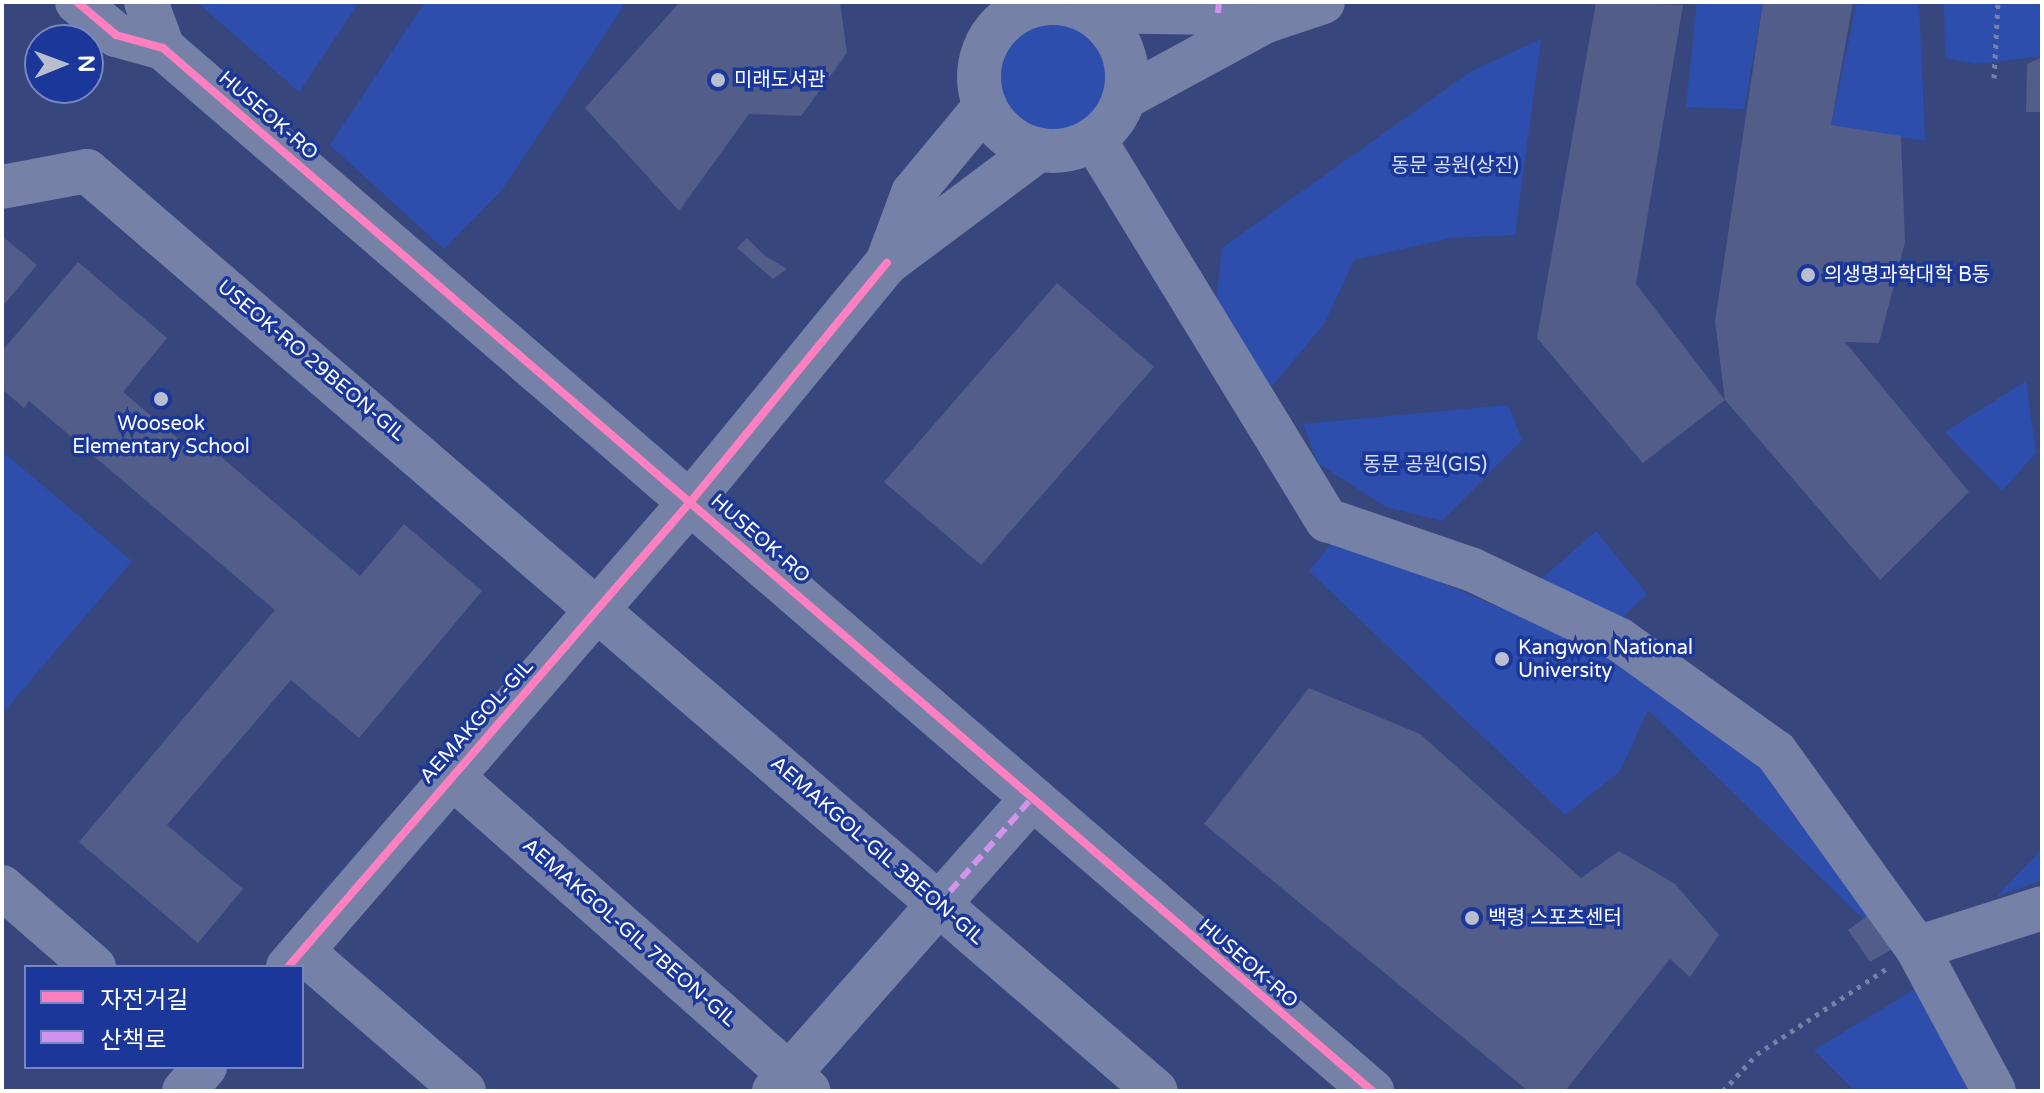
<!DOCTYPE html>
<meta charset="utf-8">
<style>
body{margin:0}
#map{position:relative;width:2044px;height:1093px;overflow:hidden;background:#37467c;font-family:"Varela Round","Noto Sans KR",sans-serif}
div>[style]{position:absolute}
.green>*{inset:0;background:#2e4eae}
.round{border-radius:50%}
.building>*{inset:0;background:#525e89}
.path>*{height:5px;margin-top:-2.5px;transform-origin:0;background:repeating-linear-gradient(90deg,#7681a7 0 4px,transparent 0 10px)}
.minor>*{height:44px;margin:-22px;padding:0 22px;transform-origin:22px;border-radius:22px;background:#7681a7}
.minor>.ring{margin:-22px;padding:0;box-sizing:content-box;background:none;border:44px solid #7681a7;border-radius:50%}
.quiet>*{height:6px;margin-top:-3px;transform-origin:0;background:repeating-linear-gradient(90deg,#d193ec 0 12px,transparent 0 18px)}
.cycleway>*{height:8px;margin:-4px;padding:0 4px;transform-origin:4px;border-radius:4px;background:#ff80c0}
.dots>*{width:22px;height:22px;translate:-50% -50%;box-sizing:border-box;border:4px solid #1a3799;border-radius:50%}
span{translate:-50% -50%;white-space:nowrap;text-align:center;line-height:1.15;-webkit-text-stroke:7px #1a3799;paint-order:stroke}
.poi-label{font-size:20px;color:#fff}
.left{translate:0 -50%;text-align:left}
.street-label{font-size:20px;color:#fff}
.park-label{font-size:20px;color:#d6e0fc}
.frame{position:absolute;inset:0;border:4px solid #fff;pointer-events:none}
.legend{position:absolute;left:24px;top:965px;width:280px;height:104px;box-sizing:border-box;background:#1a3799;border:2px solid #7687c2;margin:0;padding:10px 14px;list-style:none;font-size:24px;color:#fff}
.legend li{display:flex;align-items:center;gap:16px;height:40px}
.legend b{width:40px;border:2px solid #7687c2}
.north{position:absolute;left:24px;top:24px;width:80px;height:80px;box-sizing:border-box;background:#1a3799;border:2px solid #7687c2;border-radius:50%;rotate:89deg;font-size:22px;font-weight:700;line-height:32px;text-align:center;color:#fff}
.north::after{content:'';display:block;margin:auto;width:28px;height:36px;background:#b9bed1;clip-path:polygon(50% 0,100% 100%,50% 72%,0 100%)}
</style>
<div id="map">
<div class="green">
<div style="clip-path:polygon(197px 2px,359px 2px,299px 92px)"></div>
<div style="clip-path:polygon(425px 2px,626px 2px,502px 190px,444px 249px,330px 145px)"></div>
<div style="clip-path:polygon(1697px 2px,1763px 2px,1744px 109px,1686px 107px)"></div>
<div style="clip-path:polygon(1857px 2px,1919px 2px,1925px 141px,1831px 125px)"></div>
<div style="clip-path:polygon(1944px 2px,2042px 2px,2042px 56px,1976px 64px,1945px 58px)"></div>
<div class="round" style="left:989px;top:21px;width:122px;height:122px"></div>
<div style="clip-path:polygon(1541px 39px,1515px 235px,1451px 238px,1354px 260px,1324px 324px,1269px 390px,1212px 337px,1222px 248px,1470px 72px)"></div>
<div style="clip-path:polygon(2026px 381px,2036px 453px,2002px 491px,1945px 432px)"></div>
<div style="clip-path:polygon(1508px 405px,1522px 440px,1442px 521px,1386px 507px,1318px 463px,1303px 424px)"></div>
<div style="clip-path:polygon(2px 451px,132px 561px,2px 714px)"></div>
<div style="clip-path:polygon(1596px 531px,1647px 594px,1620px 620px,1540px 580px)"></div>
<div style="clip-path:polygon(1336px 538px,1611px 655px,1762px 764px,1885px 940px,1648px 710px,1620px 771px,1565px 815px,1309px 571px)"></div>
<div style="clip-path:polygon(2042px 849px,2042px 880px,1996px 897px)"></div>
<div style="clip-path:polygon(1922px 985px,1974px 1091px,1855px 1091px,1814px 1050px)"></div>
</div>
<div class="building">
<div style="clip-path:polygon(680px 2px,840px 2px,847px 53px,801px 116px,749px 114px,679px 211px,585px 108px)"></div>
<div style="clip-path:polygon(1596px 2px,1683px 5px,1636px 284px,1725px 400px,1643px 463px,1537px 338px)"></div>
<div style="clip-path:polygon(1763px 2px,1853px 2px,1831px 125px,1901px 136px,1905px 242px,1879px 343px,1845px 342px,1969px 492px,1880px 580px,1725px 400px,1715px 321px)"></div>
<div style="clip-path:polygon(2042px 57px,2042px 112px,2026px 112px,2027px 64px)"></div>
<div style="clip-path:polygon(2px 236px,37px 265px,2px 307px)"></div>
<div style="clip-path:polygon(747px 238px,764px 255px,787px 269px,773px 279px,737px 248px)"></div>
<div style="clip-path:polygon(78px 262px,167px 338px,123px 392px,195px 453px,204px 442px,360px 576px,404px 524px,482px 591px,359px 738px,291px 680px,167px 825px,243px 889px,198px 943px,79px 842px,275px 610px,29px 401px,24px 408px,2px 389px,2px 351px)"></div>
<div style="clip-path:polygon(1057px 283px,1154px 367px,981px 565px,884px 482px)"></div>
<div style="clip-path:polygon(1309px 688px,1420px 734px,1581px 878px,1619px 851px,1675px 884px,1719px 935px,1690px 977px,1670px 959px,1565px 1091px,1528px 1091px,1204px 824px)"></div>
<div style="clip-path:polygon(1870px 914px,1896px 947px,1870px 962px,1848px 930px)"></div>
</div>
<div class="path">
<div style="left:1994px;top:78px;width:76px;rotate:-87deg"></div>
<div style="left:1723px;top:1091px;width:50px;rotate:-47.4deg"></div>
<div style="left:1757px;top:1054px;width:154px;rotate:-33.4deg"></div>
</div>
<div class="minor">
<div style="left:77px;top:2px;width:51px;rotate:40.2deg"></div>
<div style="left:116px;top:35px;width:49px;rotate:15.5deg"></div>
<div style="left:163px;top:48px;width:1597px;rotate:40.78deg"></div>
<div style="left:146px;top:2px;width:49px;rotate:69.7deg"></div>
<div class="ring" style="left:979px;top:3px;width:104px;height:104px"></div>
<div style="left:1087px;top:11px;width:131px;rotate:0.9deg"></div>
<div style="left:1218px;top:13px;width:49px;rotate:9.5deg"></div>
<div style="left:1124px;top:98px;width:162px;rotate:-28.5deg"></div>
<div style="left:1266px;top:21px;width:60px;rotate:-18.4deg"></div>
<div style="left:1094px;top:139px;width:447px;rotate:58.6deg"></div>
<div style="left:1327px;top:520px;width:154px;rotate:18.9deg"></div>
<div style="left:1473px;top:570px;width:163px;rotate:25.5deg"></div>
<div style="left:1620px;top:640px;width:192px;rotate:35.7deg"></div>
<div style="left:1776px;top:752px;width:241px;rotate:54.3deg"></div>
<div style="left:1917px;top:948px;width:131px;rotate:-17.7deg"></div>
<div style="left:2px;top:187px;width:86px;rotate:-10.7deg"></div>
<div style="left:87px;top:171px;width:1410px;rotate:40.72deg"></div>
<div style="left:887px;top:263px;width:75px;rotate:-69.6deg"></div>
<div style="left:913px;top:193px;width:113px;rotate:-50.4deg"></div>
<div style="left:450px;top:775px;width:478px;rotate:41.4deg"></div>
<div style="left:2px;top:887px;width:122px;rotate:41deg"></div>
<div style="left:1917px;top:948px;width:162px;rotate:61.7deg"></div>
<div style="left:302px;top:951px;width:214px;rotate:40.8deg"></div>
<div style="left:288px;top:967px;width:617px;rotate:-49.14deg"></div>
<div style="left:692px;top:500px;width:307px;rotate:-50.6deg"></div>
<div style="left:887px;top:263px;width:189px;rotate:-36.8deg"></div>
<div style="left:184px;top:1091px;width:32px;rotate:-49deg"></div>
<div style="left:774px;top:1091px;width:389px;rotate:-48.6deg"></div>
</div>
<div class="quiet">
<div style="left:1218px;top:13px;width:11px;rotate:-85deg"></div>
<div style="left:938px;top:905px;width:141px;rotate:-48.7deg"></div>
</div>
<div class="cycleway">
<div style="left:77px;top:2px;width:51px;rotate:40.2deg"></div>
<div style="left:116px;top:35px;width:49px;rotate:15.5deg"></div>
<div style="left:163px;top:48px;width:1597px;rotate:40.78deg"></div>
<div style="left:288px;top:967px;width:617px;rotate:-49.14deg"></div>
<div style="left:692px;top:500px;width:307px;rotate:-50.6deg"></div>
</div>
<div class="dots">
<div style="left:718px;top:80px;background:#b9bed1"></div>
<div style="left:1808px;top:275px;background:#b9bed1"></div>
<div style="left:161px;top:399px;background:#b9bed1"></div>
<div style="left:1502px;top:659px;background:#b9bed1"></div>
<div style="left:1472px;top:918px;background:#b9bed1"></div>
</div>
<div class="poi-label">
<span class="left" style="left:734px;top:80px">미래도서관</span>
<span class="left" style="left:1824px;top:275px">의생명과학대학 B동</span>
<span style="left:161px;top:436px">Wooseok<br>Elementary School</span>
<span class="left" style="left:1518px;top:660px">Kangwon National<br>University</span>
<span class="left" style="left:1488px;top:918px">백령 스포츠센터</span>
</div>
<div class="street-label">
<span style="left:268px;top:116px;rotate:41deg">HUSEOK-RO</span>
<span style="left:311px;top:361px;rotate:40deg">USEOK-RO 29BEON-GIL</span>
<span style="left:760px;top:539px;rotate:41deg">HUSEOK-RO</span>
<span style="left:477px;top:722px;rotate:-48deg">AEMAKGOL-GIL</span>
<span style="left:877px;top:851px;rotate:41deg">AEMAKGOL-GIL 3BEON-GIL</span>
<span style="left:629px;top:933px;rotate:41deg">AEMAKGOL-GIL 7BEON-GIL</span>
<span style="left:1248px;top:964px;rotate:41deg">HUSEOK-RO</span>
</div>
<div class="park-label">
<span style="left:1455px;top:166px">동문 공원(상진)</span>
<span style="left:1425px;top:465px">동문 공원(GIS)</span>
</div>
<div class="frame"></div>
<ul class="legend">
<li><b style="height:10px;background:#ff80c0"></b>자전거길</li>
<li><b style="height:10px;background:#d193ec"></b>산책로</li>
</ul>
<div class="north">N</div>
</div>
